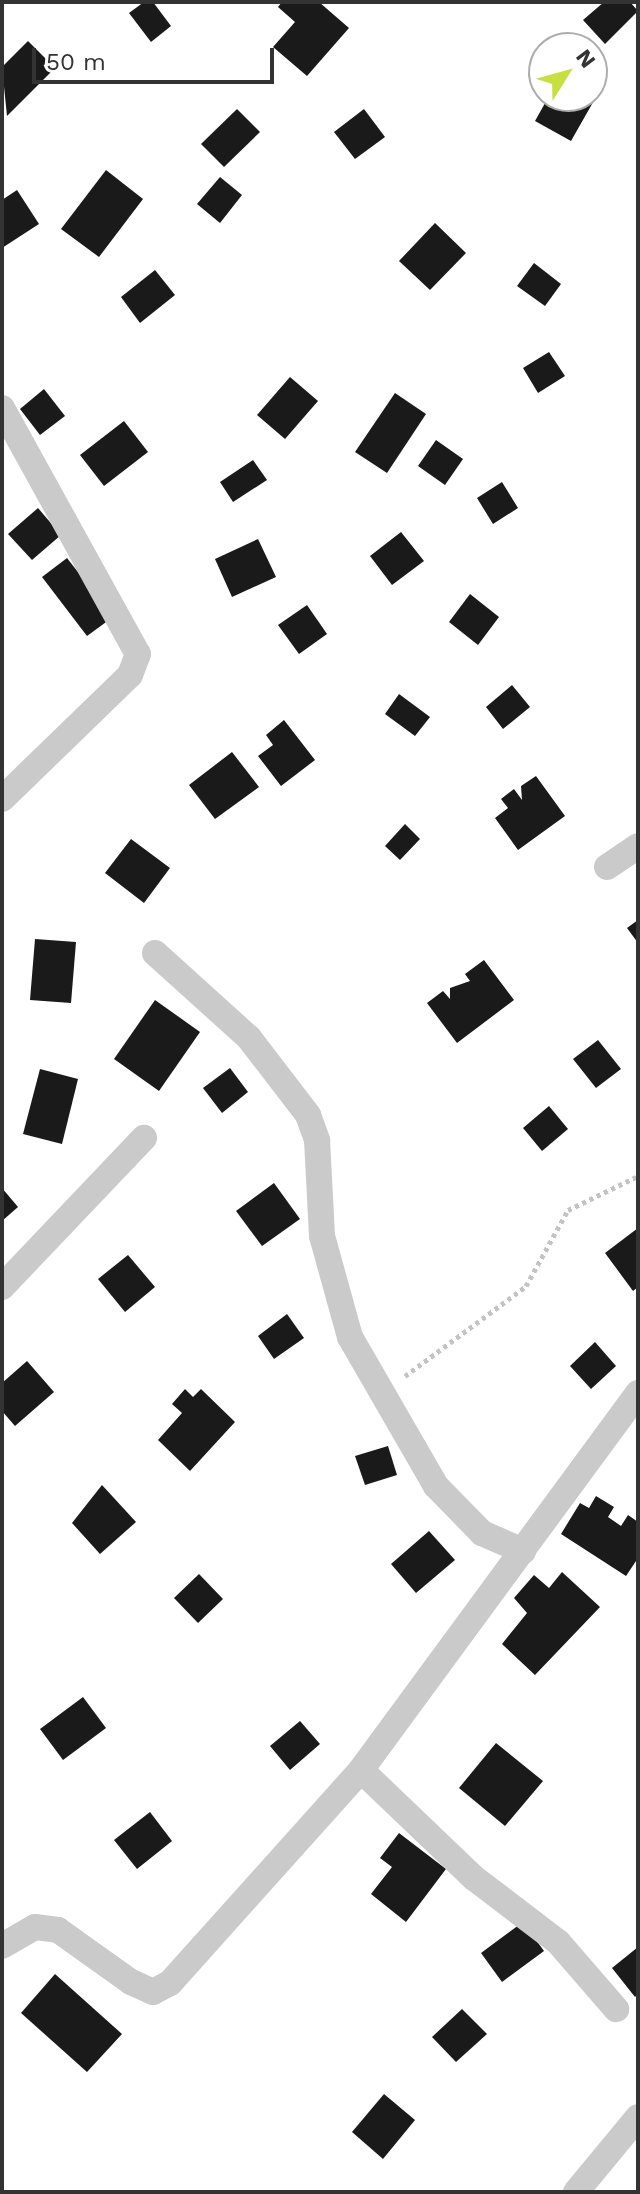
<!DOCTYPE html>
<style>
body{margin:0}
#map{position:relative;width:640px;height:2194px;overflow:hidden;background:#fff;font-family:"Work Sans",sans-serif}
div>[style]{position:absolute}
.building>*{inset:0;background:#1a1a1a}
.path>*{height:5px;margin-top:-2.5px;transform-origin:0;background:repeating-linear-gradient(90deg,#c3c3c3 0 4px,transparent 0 8px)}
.minor>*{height:26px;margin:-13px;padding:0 13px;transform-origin:13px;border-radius:13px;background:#cacaca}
span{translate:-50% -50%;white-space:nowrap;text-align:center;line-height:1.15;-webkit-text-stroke:8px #fff;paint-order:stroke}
.frame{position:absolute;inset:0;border:4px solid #333;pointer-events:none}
.north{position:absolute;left:528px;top:32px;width:80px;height:80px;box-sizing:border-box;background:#fff;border:2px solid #adadad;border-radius:50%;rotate:53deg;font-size:22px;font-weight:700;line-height:32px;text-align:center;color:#333}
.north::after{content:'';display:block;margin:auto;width:28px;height:36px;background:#c7df40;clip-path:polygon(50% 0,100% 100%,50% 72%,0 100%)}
.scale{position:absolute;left:32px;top:48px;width:242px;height:36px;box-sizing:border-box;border:4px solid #333;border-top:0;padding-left:10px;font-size:24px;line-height:28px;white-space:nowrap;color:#333;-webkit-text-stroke:6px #fff;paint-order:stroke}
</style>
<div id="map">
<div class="building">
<div style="clip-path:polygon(144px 2px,153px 2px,171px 26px,151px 42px,129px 13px)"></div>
<div style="clip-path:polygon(282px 2px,319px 2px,349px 28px,307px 76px,273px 47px,295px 22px,278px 7px)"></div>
<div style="clip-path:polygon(604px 2px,630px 2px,638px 11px,605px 44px,583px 20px)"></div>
<div style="clip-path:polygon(28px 41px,55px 68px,7px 116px,2px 67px)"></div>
<div style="clip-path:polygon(544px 65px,544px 93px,532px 86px)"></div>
<div style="clip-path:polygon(592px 86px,600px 90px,571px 141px,535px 121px,549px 96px,592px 96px)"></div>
<div style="clip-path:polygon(237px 109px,260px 132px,224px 167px,201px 144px)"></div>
<div style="clip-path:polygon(364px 109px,385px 137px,355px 159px,334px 132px)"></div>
<div style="clip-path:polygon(106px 170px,143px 199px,99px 257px,61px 229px)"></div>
<div style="clip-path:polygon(220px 177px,242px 195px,220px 223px,197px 204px)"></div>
<div style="clip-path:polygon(17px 190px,39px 224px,2px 248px,2px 200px)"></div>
<div style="clip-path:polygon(435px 223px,466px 253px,430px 290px,399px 261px)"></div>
<div style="clip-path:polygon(534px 263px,561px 284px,545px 306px,517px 286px)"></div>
<div style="clip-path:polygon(155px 270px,175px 295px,140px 323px,121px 297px)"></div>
<div style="clip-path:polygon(549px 352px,565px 376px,538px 393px,523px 368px)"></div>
<div style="clip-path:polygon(290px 377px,318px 401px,285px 439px,257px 415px)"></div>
<div style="clip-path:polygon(44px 389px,65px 416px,40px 435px,20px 409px)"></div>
<div style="clip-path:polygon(395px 393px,426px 414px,387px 473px,355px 452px)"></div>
<div style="clip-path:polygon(124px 421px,148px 452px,104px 486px,80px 455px)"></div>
<div style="clip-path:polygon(436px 440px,463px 459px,445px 485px,418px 466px)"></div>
<div style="clip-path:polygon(253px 460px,267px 480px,233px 502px,220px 482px)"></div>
<div style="clip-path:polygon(502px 482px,518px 508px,493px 524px,477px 498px)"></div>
<div style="clip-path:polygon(38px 508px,61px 535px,32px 560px,8px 534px)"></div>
<div style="clip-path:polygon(401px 532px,424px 561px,392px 585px,370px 556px)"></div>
<div style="clip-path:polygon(258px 539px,276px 577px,232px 597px,215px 559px)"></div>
<div style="clip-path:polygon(67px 558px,113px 617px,87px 636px,42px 577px)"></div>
<div style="clip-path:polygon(470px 594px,499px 617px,478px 645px,449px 622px)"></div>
<div style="clip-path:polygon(307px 605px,327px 634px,299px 654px,278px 625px)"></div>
<div style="clip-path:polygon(512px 685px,530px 707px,503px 729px,486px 707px)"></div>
<div style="clip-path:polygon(399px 694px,430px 717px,415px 736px,385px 714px)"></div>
<div style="clip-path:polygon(284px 720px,315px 760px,281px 786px,258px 756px,273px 745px,266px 735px)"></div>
<div style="clip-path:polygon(232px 752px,259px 787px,215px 819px,189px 785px)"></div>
<div style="clip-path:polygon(536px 776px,565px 816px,518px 850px,495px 818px,508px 808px,501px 799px,514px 789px,522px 800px,521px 786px)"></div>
<div style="clip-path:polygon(405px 824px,420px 839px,400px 860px,385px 846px)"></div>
<div style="clip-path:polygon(131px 839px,170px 868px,144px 903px,105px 873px)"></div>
<div style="clip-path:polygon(638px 920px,638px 943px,627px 928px)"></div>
<div style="clip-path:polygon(35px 939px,76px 942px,71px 1003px,30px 1000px)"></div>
<div style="clip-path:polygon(484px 960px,514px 1000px,457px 1043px,427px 1003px,443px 991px,450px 999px,450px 988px,470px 981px,465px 974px)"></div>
<div style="clip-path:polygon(155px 1000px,200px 1032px,159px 1091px,114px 1059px)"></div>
<div style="clip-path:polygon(598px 1040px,621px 1069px,596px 1088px,573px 1059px)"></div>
<div style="clip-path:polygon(230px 1068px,248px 1092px,222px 1113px,203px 1088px)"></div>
<div style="clip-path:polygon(40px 1069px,78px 1079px,62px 1144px,23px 1134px)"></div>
<div style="clip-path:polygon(549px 1106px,568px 1129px,542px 1151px,523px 1128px)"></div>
<div style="clip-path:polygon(274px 1183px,300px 1219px,262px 1246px,236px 1211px)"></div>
<div style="clip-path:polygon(2px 1188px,18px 1207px,2px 1221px)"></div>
<div style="clip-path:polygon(638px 1228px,638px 1287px,633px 1291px,605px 1253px)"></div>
<div style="clip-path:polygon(128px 1255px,155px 1287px,125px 1312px,98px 1279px)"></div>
<div style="clip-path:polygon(287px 1314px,304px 1338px,274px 1359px,258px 1336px)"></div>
<div style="clip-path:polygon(595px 1342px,616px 1366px,591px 1389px,570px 1366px)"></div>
<div style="clip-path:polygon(27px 1361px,54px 1392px,15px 1426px,2px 1411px,2px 1383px)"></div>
<div style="clip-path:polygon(185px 1389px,193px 1397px,201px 1389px,235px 1422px,190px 1471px,158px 1440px,182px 1413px,172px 1404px)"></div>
<div style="clip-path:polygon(388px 1446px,397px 1475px,365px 1485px,355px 1456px)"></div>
<div style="clip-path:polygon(102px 1485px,136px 1522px,100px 1554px,72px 1523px)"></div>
<div style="clip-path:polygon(596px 1496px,614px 1507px,608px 1517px,621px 1526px,628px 1515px,638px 1522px,638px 1558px,626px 1576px,561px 1534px,580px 1503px,589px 1508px)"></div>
<div style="clip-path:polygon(429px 1531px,455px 1560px,416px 1593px,391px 1564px)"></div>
<div style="clip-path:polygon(562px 1572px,600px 1607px,535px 1675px,502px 1644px,527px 1613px,514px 1598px,534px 1575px,549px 1588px)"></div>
<div style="clip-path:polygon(199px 1574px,223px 1599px,198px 1623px,174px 1598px)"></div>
<div style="clip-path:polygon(83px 1697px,106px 1728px,63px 1760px,40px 1729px)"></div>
<div style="clip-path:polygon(300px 1721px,320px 1744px,290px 1770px,270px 1746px)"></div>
<div style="clip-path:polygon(496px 1743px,543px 1781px,505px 1826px,459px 1788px)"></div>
<div style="clip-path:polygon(150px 1812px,172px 1841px,137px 1869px,114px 1840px)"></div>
<div style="clip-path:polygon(399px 1833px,446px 1869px,406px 1922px,371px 1894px,392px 1867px,380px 1858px)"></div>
<div style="clip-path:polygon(523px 1922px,544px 1951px,502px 1982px,481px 1953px)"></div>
<div style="clip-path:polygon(638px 1947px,638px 1994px,635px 1997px,612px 1968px)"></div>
<div style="clip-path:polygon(55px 1974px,122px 2034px,87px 2072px,21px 2013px)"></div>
<div style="clip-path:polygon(462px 2009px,487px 2034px,456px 2062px,432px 2037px)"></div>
<div style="clip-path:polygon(384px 2094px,415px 2120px,383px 2159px,352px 2132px)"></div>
</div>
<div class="path">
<div style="left:405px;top:1376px;width:151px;rotate:-36.6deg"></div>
<div style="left:526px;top:1286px;width:87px;rotate:-61.1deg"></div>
<div style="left:568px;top:1210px;width:78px;rotate:-25.9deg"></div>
</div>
<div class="minor">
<div style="left:2px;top:408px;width:281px;rotate:61.1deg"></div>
<div style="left:138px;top:654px;width:22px;rotate:111deg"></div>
<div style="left:130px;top:675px;width:178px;rotate:135.9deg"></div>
<div style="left:607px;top:867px;width:37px;rotate:-34deg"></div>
<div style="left:155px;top:953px;width:127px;rotate:42.1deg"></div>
<div style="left:249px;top:1038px;width:97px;rotate:52.5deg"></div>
<div style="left:308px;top:1115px;width:27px;rotate:70deg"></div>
<div style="left:317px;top:1140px;width:96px;rotate:87deg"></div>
<div style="left:322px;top:1236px;width:105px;rotate:74.5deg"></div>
<div style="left:350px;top:1337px;width:172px;rotate:60deg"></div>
<div style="left:436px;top:1486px;width:66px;rotate:45.6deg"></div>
<div style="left:482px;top:1533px;width:45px;rotate:23.7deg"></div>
<div style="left:2px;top:1287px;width:206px;rotate:-46.4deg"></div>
<div style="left:361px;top:1770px;width:156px;rotate:43.7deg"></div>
<div style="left:474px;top:1878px;width:106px;rotate:37.3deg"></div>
<div style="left:558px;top:1942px;width:89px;rotate:49.1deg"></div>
<div style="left:2px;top:1946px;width:38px;rotate:-30deg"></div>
<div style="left:35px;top:1927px;width:23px;rotate:7deg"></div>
<div style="left:58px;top:1930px;width:90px;rotate:35.5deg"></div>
<div style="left:131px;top:1982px;width:24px;rotate:24deg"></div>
<div style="left:153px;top:1992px;width:19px;rotate:-28deg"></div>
<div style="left:170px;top:1983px;width:286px;rotate:-48.1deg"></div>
<div style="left:361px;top:1770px;width:468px;rotate:-53.7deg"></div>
<div style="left:576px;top:2192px;width:97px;rotate:-50.4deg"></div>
</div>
<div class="frame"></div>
<div class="north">N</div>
<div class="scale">50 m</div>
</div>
